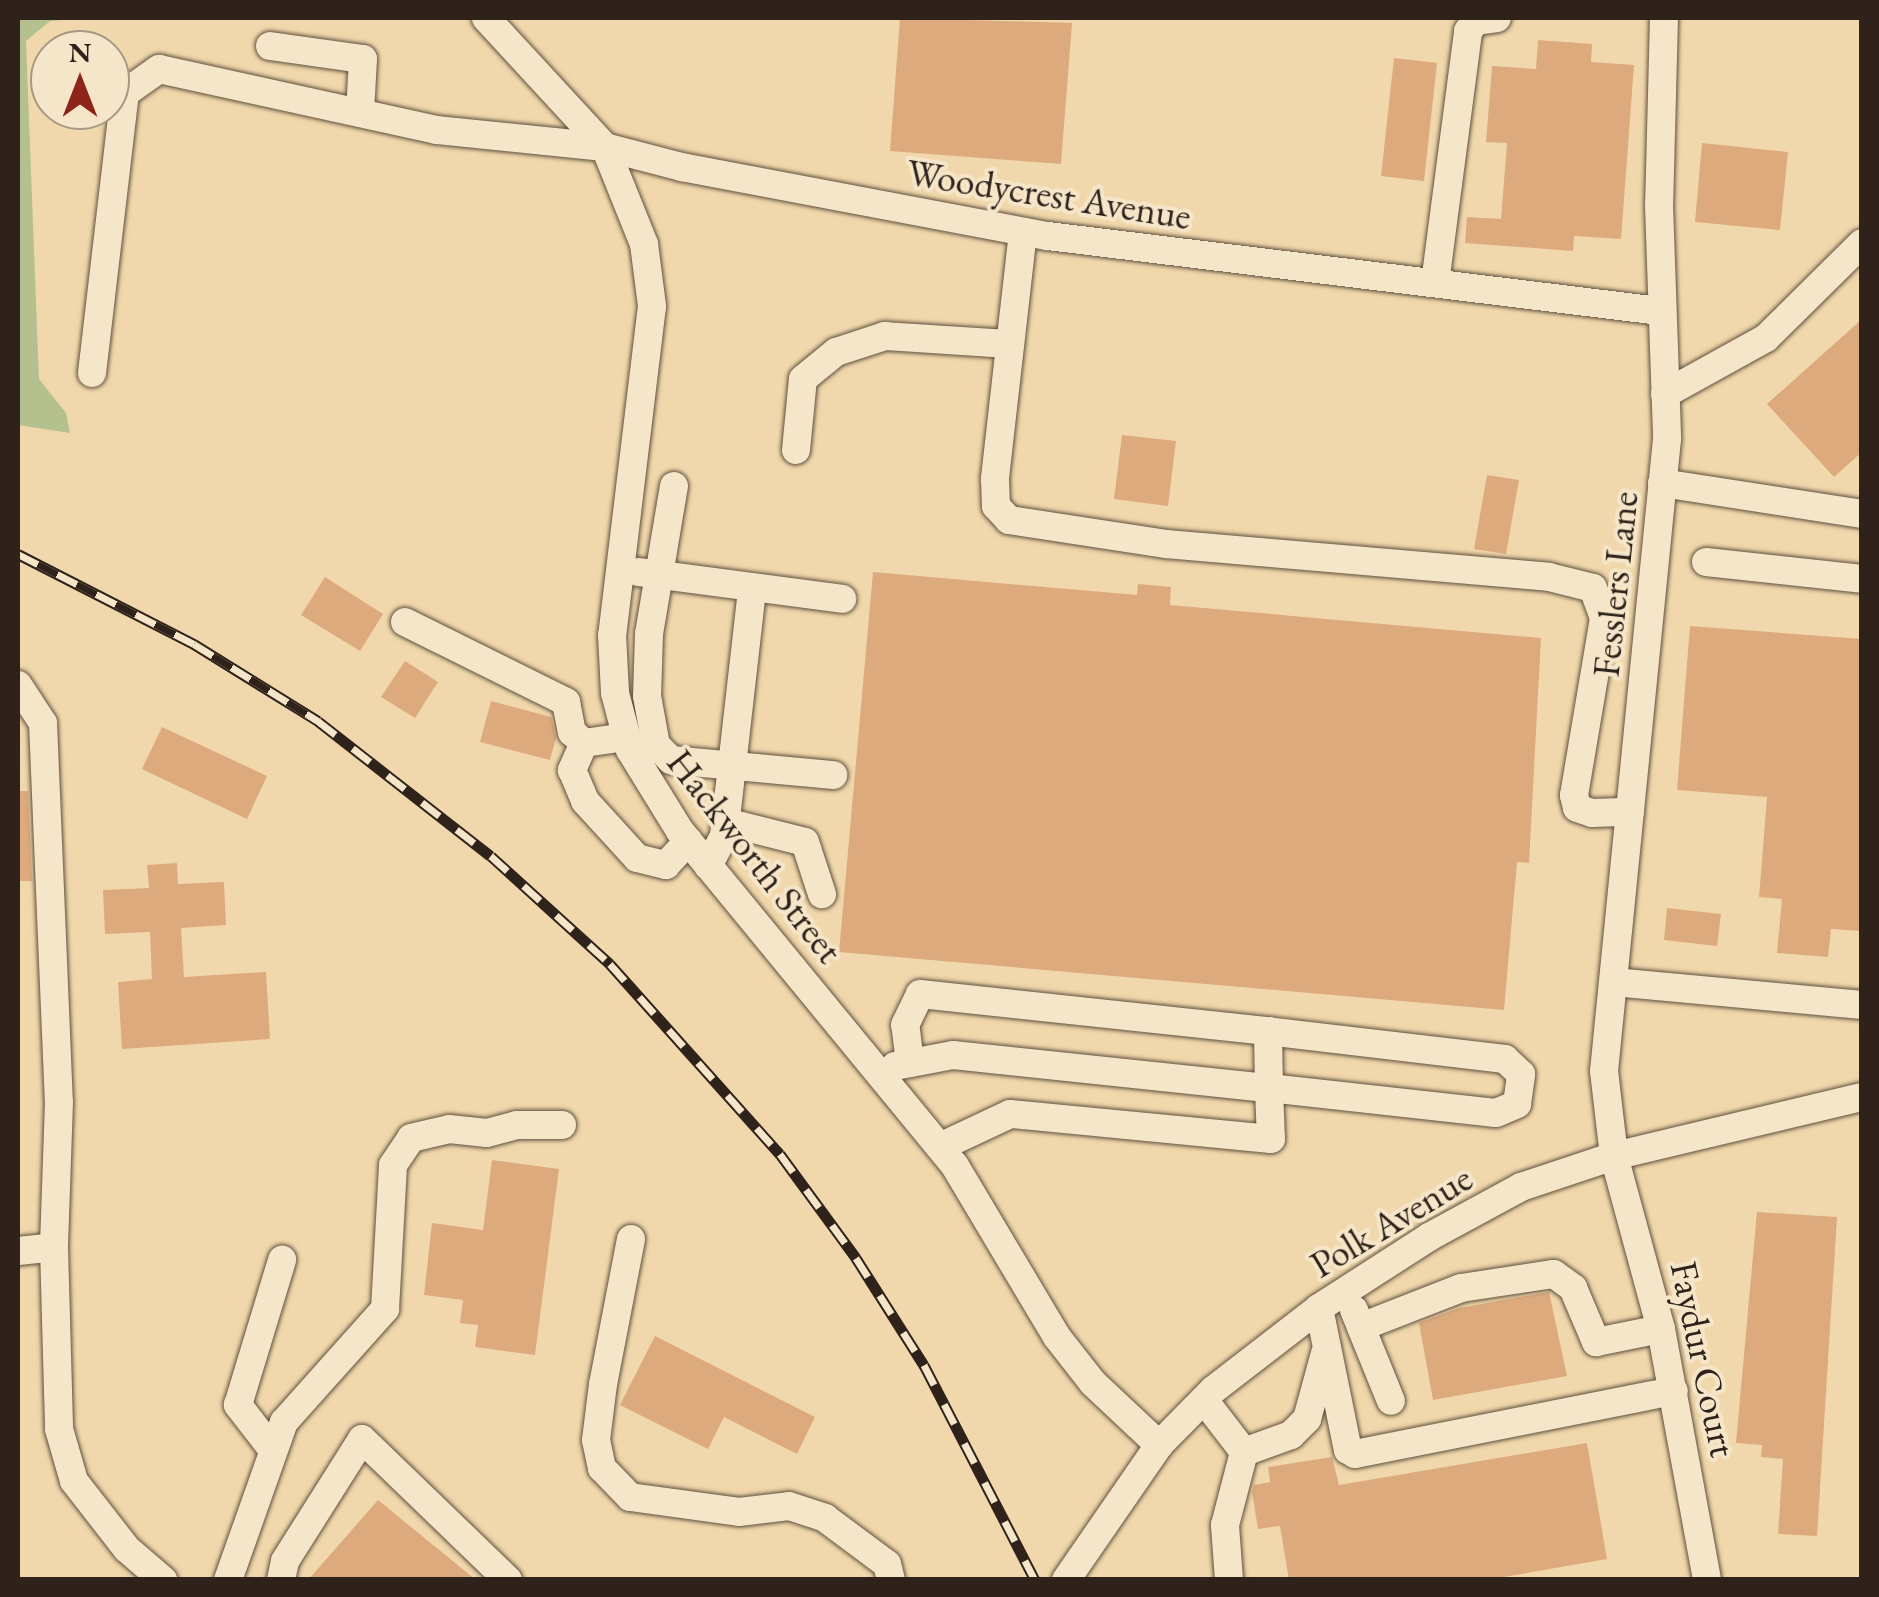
<!DOCTYPE html>
<style>
body{margin:0}
#map{position:relative;width:1879px;height:1597px;overflow:hidden;background:#f1d8ac;font-family:"EB Garamond",serif}
div>[style]{position:absolute}
.green>*{inset:0;background:#b4c08e}
.building>*{inset:0;background:#ddaa7d}
.roads{filter:drop-shadow(0 0 2px #5f503e) drop-shadow(0 0 2px #5f503e)}
.minor>*{height:28px;margin:-14px;padding:0 14px;transform-origin:14px;border-radius:14px;background:#f6e6c9}
.rail>*{height:11px;margin-top:-5.5px;transform-origin:0;background:repeating-linear-gradient(90deg,#f6e6c9 0 22px,#2e221a 0 44px);box-sizing:border-box;border-block:2px solid #2e221a}
span{translate:-50% -50%;white-space:nowrap;text-align:center;line-height:1.15;-webkit-text-stroke:8px #f6e6c9;paint-order:stroke}
.street-label{font-size:38px;color:#2e221a}
.frame{position:absolute;inset:0;border:20px solid #2e221a;pointer-events:none}
.north{position:absolute;left:30px;top:30px;width:100px;height:100px;box-sizing:border-box;background:#f6e6c9;border:2px solid #a69883;border-radius:50%;rotate:0deg;font-size:28px;font-weight:700;line-height:40px;text-align:center;color:#2e221a}
.north::after{content:'';display:block;margin:auto;width:35px;height:45px;background:#8f2418;clip-path:polygon(50% 0,100% 100%,50% 72%,0 100%)}
</style>
<div id="map">
<div class="green">
<div style="clip-path:polygon(18px 18px,87px 18px,50px 21px,26px 41px,39px 379px,66px 413px,70px 433px,18px 425px)"></div>
</div>
<div class="building">
<div style="clip-path:polygon(900px 18px,1072px 23px,1061px 164px,890px 151px)"></div>
<div style="clip-path:polygon(1538px 40px,1592px 44px,1591px 62px,1634px 65px,1621px 239px,1574px 236px,1573px 251px,1465px 243px,1467px 217px,1501px 219px,1507px 143px,1486px 142px,1492px 66px,1536px 69px)"></div>
<div style="clip-path:polygon(1394px 58px,1437px 63px,1424px 181px,1381px 176px)"></div>
<div style="clip-path:polygon(1702px 143px,1788px 152px,1780px 230px,1695px 222px)"></div>
<div style="clip-path:polygon(1862px 319px,1862px 452px,1834px 477px,1767px 404px)"></div>
<div style="clip-path:polygon(1122px 435px,1176px 441px,1168px 506px,1114px 499px)"></div>
<div style="clip-path:polygon(1487px 475px,1519px 480px,1506px 554px,1474px 549px)"></div>
<div style="clip-path:polygon(873px 572px,1137px 595px,1138px 584px,1171px 587px,1170px 605px,1541px 638px,1529px 863px,1517px 862px,1504px 1010px,839px 952px)"></div>
<div style="clip-path:polygon(325px 577px,383px 614px,360px 651px,301px 615px)"></div>
<div style="clip-path:polygon(1690px 626px,1862px 639px,1862px 931px,1831px 929px,1828px 957px,1777px 953px,1782px 899px,1759px 897px,1767px 797px,1677px 790px)"></div>
<div style="clip-path:polygon(405px 661px,438px 682px,415px 718px,381px 697px)"></div>
<div style="clip-path:polygon(491px 701px,551px 717px,556px 738px,550px 760px,480px 742px)"></div>
<div style="clip-path:polygon(162px 727px,267px 776px,247px 819px,142px 769px)"></div>
<div style="clip-path:polygon(18px 791px,28px 791px,32px 881px,18px 881px)"></div>
<div style="clip-path:polygon(177px 863px,178px 884px,224px 882px,226px 925px,181px 928px,184px 977px,266px 972px,270px 1039px,122px 1049px,118px 982px,152px 979px,150px 932px,105px 934px,103px 890px,149px 888px,147px 865px)"></div>
<div style="clip-path:polygon(1667px 908px,1721px 914px,1717px 946px,1664px 940px)"></div>
<div style="clip-path:polygon(492px 1160px,559px 1169px,535px 1355px,475px 1347px,478px 1325px,460px 1323px,463px 1300px,424px 1295px,432px 1223px,483px 1230px)"></div>
<div style="clip-path:polygon(1757px 1212px,1837px 1217px,1817px 1536px,1778px 1534px,1783px 1459px,1761px 1457px,1762px 1445px,1736px 1443px)"></div>
<div style="clip-path:polygon(1549px 1292px,1567px 1376px,1433px 1400px,1419px 1323px,1459px 1308px)"></div>
<div style="clip-path:polygon(655px 1336px,815px 1417px,797px 1454px,724px 1417px,708px 1449px,620px 1405px)"></div>
<div style="clip-path:polygon(1587px 1443px,1607px 1559px,1487px 1580px,1289px 1580px,1280px 1526px,1258px 1529px,1252px 1492px,1254px 1485px,1270px 1482px,1268px 1467px,1332px 1457px,1339px 1485px)"></div>
<div style="clip-path:polygon(378px 1500px,476px 1580px,308px 1580px)"></div>
</div>
<div class="roads">
<div class="minor">
<div style="left:486px;top:18px;width:176px;rotate:47.3deg"></div>
<div style="left:605px;top:147px;width:80px;rotate:14.6deg"></div>
<div style="left:682px;top:167px;width:372px;rotate:10.7deg"></div>
<div style="left:1048px;top:236px;width:617px;rotate:6.99deg"></div>
<div style="left:1664px;top:18px;width:187px;rotate:91.5deg"></div>
<div style="left:1659px;top:205px;width:234px;rotate:88deg"></div>
<div style="left:1667px;top:439px;width:635px;rotate:95.69deg"></div>
<div style="left:1604px;top:1071px;width:86px;rotate:83.3deg"></div>
<div style="left:1614px;top:1156px;width:179px;rotate:74.8deg"></div>
<div style="left:1661px;top:1329px;width:255px;rotate:79.6deg"></div>
<div style="left:270px;top:46px;width:94px;rotate:8deg"></div>
<div style="left:363px;top:59px;width:54px;rotate:93.2deg"></div>
<div style="left:1023px;top:232px;width:249px;rotate:96.5deg"></div>
<div style="left:995px;top:479px;width:27px;rotate:88deg"></div>
<div style="left:996px;top:506px;width:19px;rotate:47deg"></div>
<div style="left:1009px;top:520px;width:159px;rotate:8.7deg"></div>
<div style="left:1166px;top:544px;width:384px;rotate:4.9deg"></div>
<div style="left:1549px;top:577px;width:45px;rotate:14deg"></div>
<div style="left:1593px;top:588px;width:32px;rotate:70deg"></div>
<div style="left:1604px;top:618px;width:180px;rotate:99.6deg"></div>
<div style="left:1574px;top:795px;width:13px;rotate:77deg"></div>
<div style="left:1577px;top:808px;width:16px;rotate:18deg"></div>
<div style="left:1592px;top:813px;width:38px;rotate:-2deg"></div>
<div style="left:1435px;top:283px;width:254px;rotate:-82.5deg"></div>
<div style="left:1468px;top:31px;width:13px;rotate:-51deg"></div>
<div style="left:1476px;top:21px;width:21px;rotate:-8deg"></div>
<div style="left:92px;top:373px;width:282px;rotate:-83.3deg"></div>
<div style="left:125px;top:93px;width:42px;rotate:-35.2deg"></div>
<div style="left:159px;top:69px;width:285px;rotate:12.4deg"></div>
<div style="left:437px;top:130px;width:169px;rotate:5.8deg"></div>
<div style="left:605px;top:147px;width:105px;rotate:68.1deg"></div>
<div style="left:644px;top:244px;width:63px;rotate:82.6deg"></div>
<div style="left:652px;top:306px;width:331px;rotate:96.9deg"></div>
<div style="left:612px;top:635px;width:58px;rotate:87deg"></div>
<div style="left:615px;top:693px;width:59px;rotate:75.3deg"></div>
<div style="left:630px;top:750px;width:95px;rotate:58.3deg"></div>
<div style="left:680px;top:831px;width:433px;rotate:50.6deg"></div>
<div style="left:955px;top:1166px;width:199px;rotate:59.2deg"></div>
<div style="left:1057px;top:1337px;width:58px;rotate:52deg"></div>
<div style="left:1093px;top:1383px;width:91px;rotate:43.2deg"></div>
<div style="left:1665px;top:394px;width:115px;rotate:-29deg"></div>
<div style="left:1766px;top:338px;width:135px;rotate:-44.7deg"></div>
<div style="left:796px;top:450px;width:71px;rotate:-84.4deg"></div>
<div style="left:803px;top:379px;width:43px;rotate:-39.3deg"></div>
<div style="left:836px;top:352px;width:52px;rotate:-18.1deg"></div>
<div style="left:885px;top:336px;width:125px;rotate:3.7deg"></div>
<div style="left:1662px;top:483px;width:202px;rotate:8.8deg"></div>
<div style="left:674px;top:486px;width:150px;rotate:99.6deg"></div>
<div style="left:649px;top:634px;width:62px;rotate:91.8deg"></div>
<div style="left:647px;top:696px;width:50px;rotate:79.6deg"></div>
<div style="left:656px;top:745px;width:21px;rotate:45deg"></div>
<div style="left:671px;top:760px;width:163px;rotate:5.3deg"></div>
<div style="left:1706px;top:562px;width:157px;rotate:6.2deg"></div>
<div style="left:638px;top:572px;width:206px;rotate:7.5deg"></div>
<div style="left:405px;top:622px;width:180px;rotate:26.4deg"></div>
<div style="left:566px;top:702px;width:31px;rotate:79deg"></div>
<div style="left:572px;top:732px;width:16px;rotate:43deg"></div>
<div style="left:584px;top:743px;width:41px;rotate:-8.3deg"></div>
<div style="left:18px;top:685px;width:45px;rotate:56.7deg"></div>
<div style="left:43px;top:723px;width:379px;rotate:87.6deg"></div>
<div style="left:59px;top:1102px;width:145px;rotate:92deg"></div>
<div style="left:54px;top:1247px;width:182px;rotate:88.4deg"></div>
<div style="left:59px;top:1429px;width:54px;rotate:73.9deg"></div>
<div style="left:74px;top:1481px;width:86px;rotate:52.1deg"></div>
<div style="left:127px;top:1549px;width:48px;rotate:40.7deg"></div>
<div style="left:584px;top:743px;width:30px;rotate:114deg"></div>
<div style="left:572px;top:770px;width:34px;rotate:67deg"></div>
<div style="left:585px;top:801px;width:77px;rotate:47.6deg"></div>
<div style="left:637px;top:858px;width:30px;rotate:14deg"></div>
<div style="left:666px;top:865px;width:33px;rotate:-47deg"></div>
<div style="left:726px;top:822px;width:81px;rotate:14.2deg"></div>
<div style="left:805px;top:842px;width:55px;rotate:71.9deg"></div>
<div style="left:708px;top:866px;width:34px;rotate:-62deg"></div>
<div style="left:724px;top:836px;width:249px;rotate:-83.5deg"></div>
<div style="left:1614px;top:982px;width:249px;rotate:5.3deg"></div>
<div style="left:910px;top:1063px;width:38px;rotate:-97deg"></div>
<div style="left:905px;top:1025px;width:34px;rotate:-64deg"></div>
<div style="left:920px;top:994px;width:350px;rotate:6.1deg"></div>
<div style="left:1268px;top:1031px;width:57px;rotate:89deg"></div>
<div style="left:1269px;top:1088px;width:228px;rotate:6.3deg"></div>
<div style="left:1496px;top:1113px;width:23px;rotate:-23deg"></div>
<div style="left:1517px;top:1104px;width:30px;rotate:-82deg"></div>
<div style="left:1521px;top:1074px;width:22px;rotate:-137deg"></div>
<div style="left:1505px;top:1059px;width:239px;rotate:-173.3deg"></div>
<div style="left:895px;top:1066px;width:59px;rotate:-10.7deg"></div>
<div style="left:953px;top:1055px;width:318px;rotate:6deg"></div>
<div style="left:1269px;top:1088px;width:51px;rotate:87.8deg"></div>
<div style="left:1271px;top:1139px;width:262px;rotate:-174.5deg"></div>
<div style="left:1010px;top:1114px;width:77px;rotate:154.8deg"></div>
<div style="left:631px;top:1239px;width:148px;rotate:100.9deg"></div>
<div style="left:603px;top:1384px;width:56px;rotate:97.1deg"></div>
<div style="left:596px;top:1440px;width:29px;rotate:78deg"></div>
<div style="left:602px;top:1468px;width:40px;rotate:46deg"></div>
<div style="left:630px;top:1497px;width:110px;rotate:7.8deg"></div>
<div style="left:739px;top:1512px;width:50px;rotate:-6.8deg"></div>
<div style="left:789px;top:1506px;width:38px;rotate:18deg"></div>
<div style="left:825px;top:1518px;width:77px;rotate:36.6deg"></div>
<div style="left:887px;top:1564px;width:16px;rotate:76deg"></div>
<div style="left:18px;top:1251px;width:36px;rotate:-6deg"></div>
<div style="left:1319px;top:1308px;width:145px;rotate:78.5deg"></div>
<div style="left:1348px;top:1450px;width:8px;rotate:30deg"></div>
<div style="left:1355px;top:1454px;width:325px;rotate:-11.2deg"></div>
<div style="left:1354px;top:1310px;width:98px;rotate:67.9deg"></div>
<div style="left:1361px;top:1327px;width:107px;rotate:-21.3deg"></div>
<div style="left:1461px;top:1288px;width:94px;rotate:-8.6deg"></div>
<div style="left:1554px;top:1274px;width:24px;rotate:36deg"></div>
<div style="left:1573px;top:1288px;width:59px;rotate:66.9deg"></div>
<div style="left:1596px;top:1342px;width:66px;rotate:-11.3deg"></div>
<div style="left:1204px;top:1400px;width:66px;rotate:52.4deg"></div>
<div style="left:1244px;top:1452px;width:50px;rotate:-19.9deg"></div>
<div style="left:1291px;top:1435px;width:23px;rotate:-45deg"></div>
<div style="left:1307px;top:1419px;width:68px;rotate:-74.7deg"></div>
<div style="left:272px;top:1449px;width:56px;rotate:-127.7deg"></div>
<div style="left:238px;top:1405px;width:152px;rotate:-73.1deg"></div>
<div style="left:228px;top:1580px;width:168px;rotate:-70.5deg"></div>
<div style="left:284px;top:1422px;width:152px;rotate:-48.2deg"></div>
<div style="left:385px;top:1309px;width:144px;rotate:-86.8deg"></div>
<div style="left:393px;top:1165px;width:32px;rotate:-56deg"></div>
<div style="left:411px;top:1138px;width:39px;rotate:-13deg"></div>
<div style="left:449px;top:1129px;width:38px;rotate:6deg"></div>
<div style="left:487px;top:1133px;width:31px;rotate:-15deg"></div>
<div style="left:517px;top:1125px;width:45px"></div>
<div style="left:281px;top:1580px;width:19px;rotate:-78deg"></div>
<div style="left:285px;top:1561px;width:144px;rotate:-57.7deg"></div>
<div style="left:362px;top:1439px;width:203px;rotate:44deg"></div>
<div style="left:1066px;top:1580px;width:164px;rotate:-55.4deg"></div>
<div style="left:1159px;top:1445px;width:77px;rotate:-45.5deg"></div>
<div style="left:1213px;top:1390px;width:134px;rotate:-37.7deg"></div>
<div style="left:1319px;top:1308px;width:131px;rotate:-32.8deg"></div>
<div style="left:1429px;top:1237px;width:105px;rotate:-28.5deg"></div>
<div style="left:1521px;top:1187px;width:98px;rotate:-18.4deg"></div>
<div style="left:1614px;top:1156px;width:255px;rotate:-13.4deg"></div>
<div style="left:1229px;top:1580px;width:55px;rotate:-94.2deg"></div>
<div style="left:1225px;top:1525px;width:75px;rotate:-75.4deg"></div>
</div>
</div>
<div class="rail">
<div style="left:18px;top:554px;width:198px;rotate:27.1deg"></div>
<div style="left:194px;top:644px;width:146px;rotate:31.8deg"></div>
<div style="left:318px;top:721px;width:219px;rotate:38deg"></div>
<div style="left:491px;top:856px;width:161px;rotate:42.2deg"></div>
<div style="left:610px;top:964px;width:255px;rotate:48.2deg"></div>
<div style="left:780px;top:1154px;width:129px;rotate:53.8deg"></div>
<div style="left:856px;top:1258px;width:127px;rotate:57.6deg"></div>
<div style="left:924px;top:1365px;width:242px;rotate:62.7deg"></div>
</div>
<div class="street-label">
<span style="left:1049px;top:194px;rotate:9deg">Woodycrest Avenue</span>
<span style="left:1615px;top:584px;rotate:-84deg">Fesslers Lane</span>
<span style="left:755px;top:856px;rotate:52deg">Hackworth Street</span>
<span style="left:1391px;top:1221px;rotate:-31deg">Polk Avenue</span>
<span style="left:1704px;top:1359px;rotate:78deg">Faydur Court</span>
</div>
<div class="frame"></div>
<div class="north">N</div>
</div>
